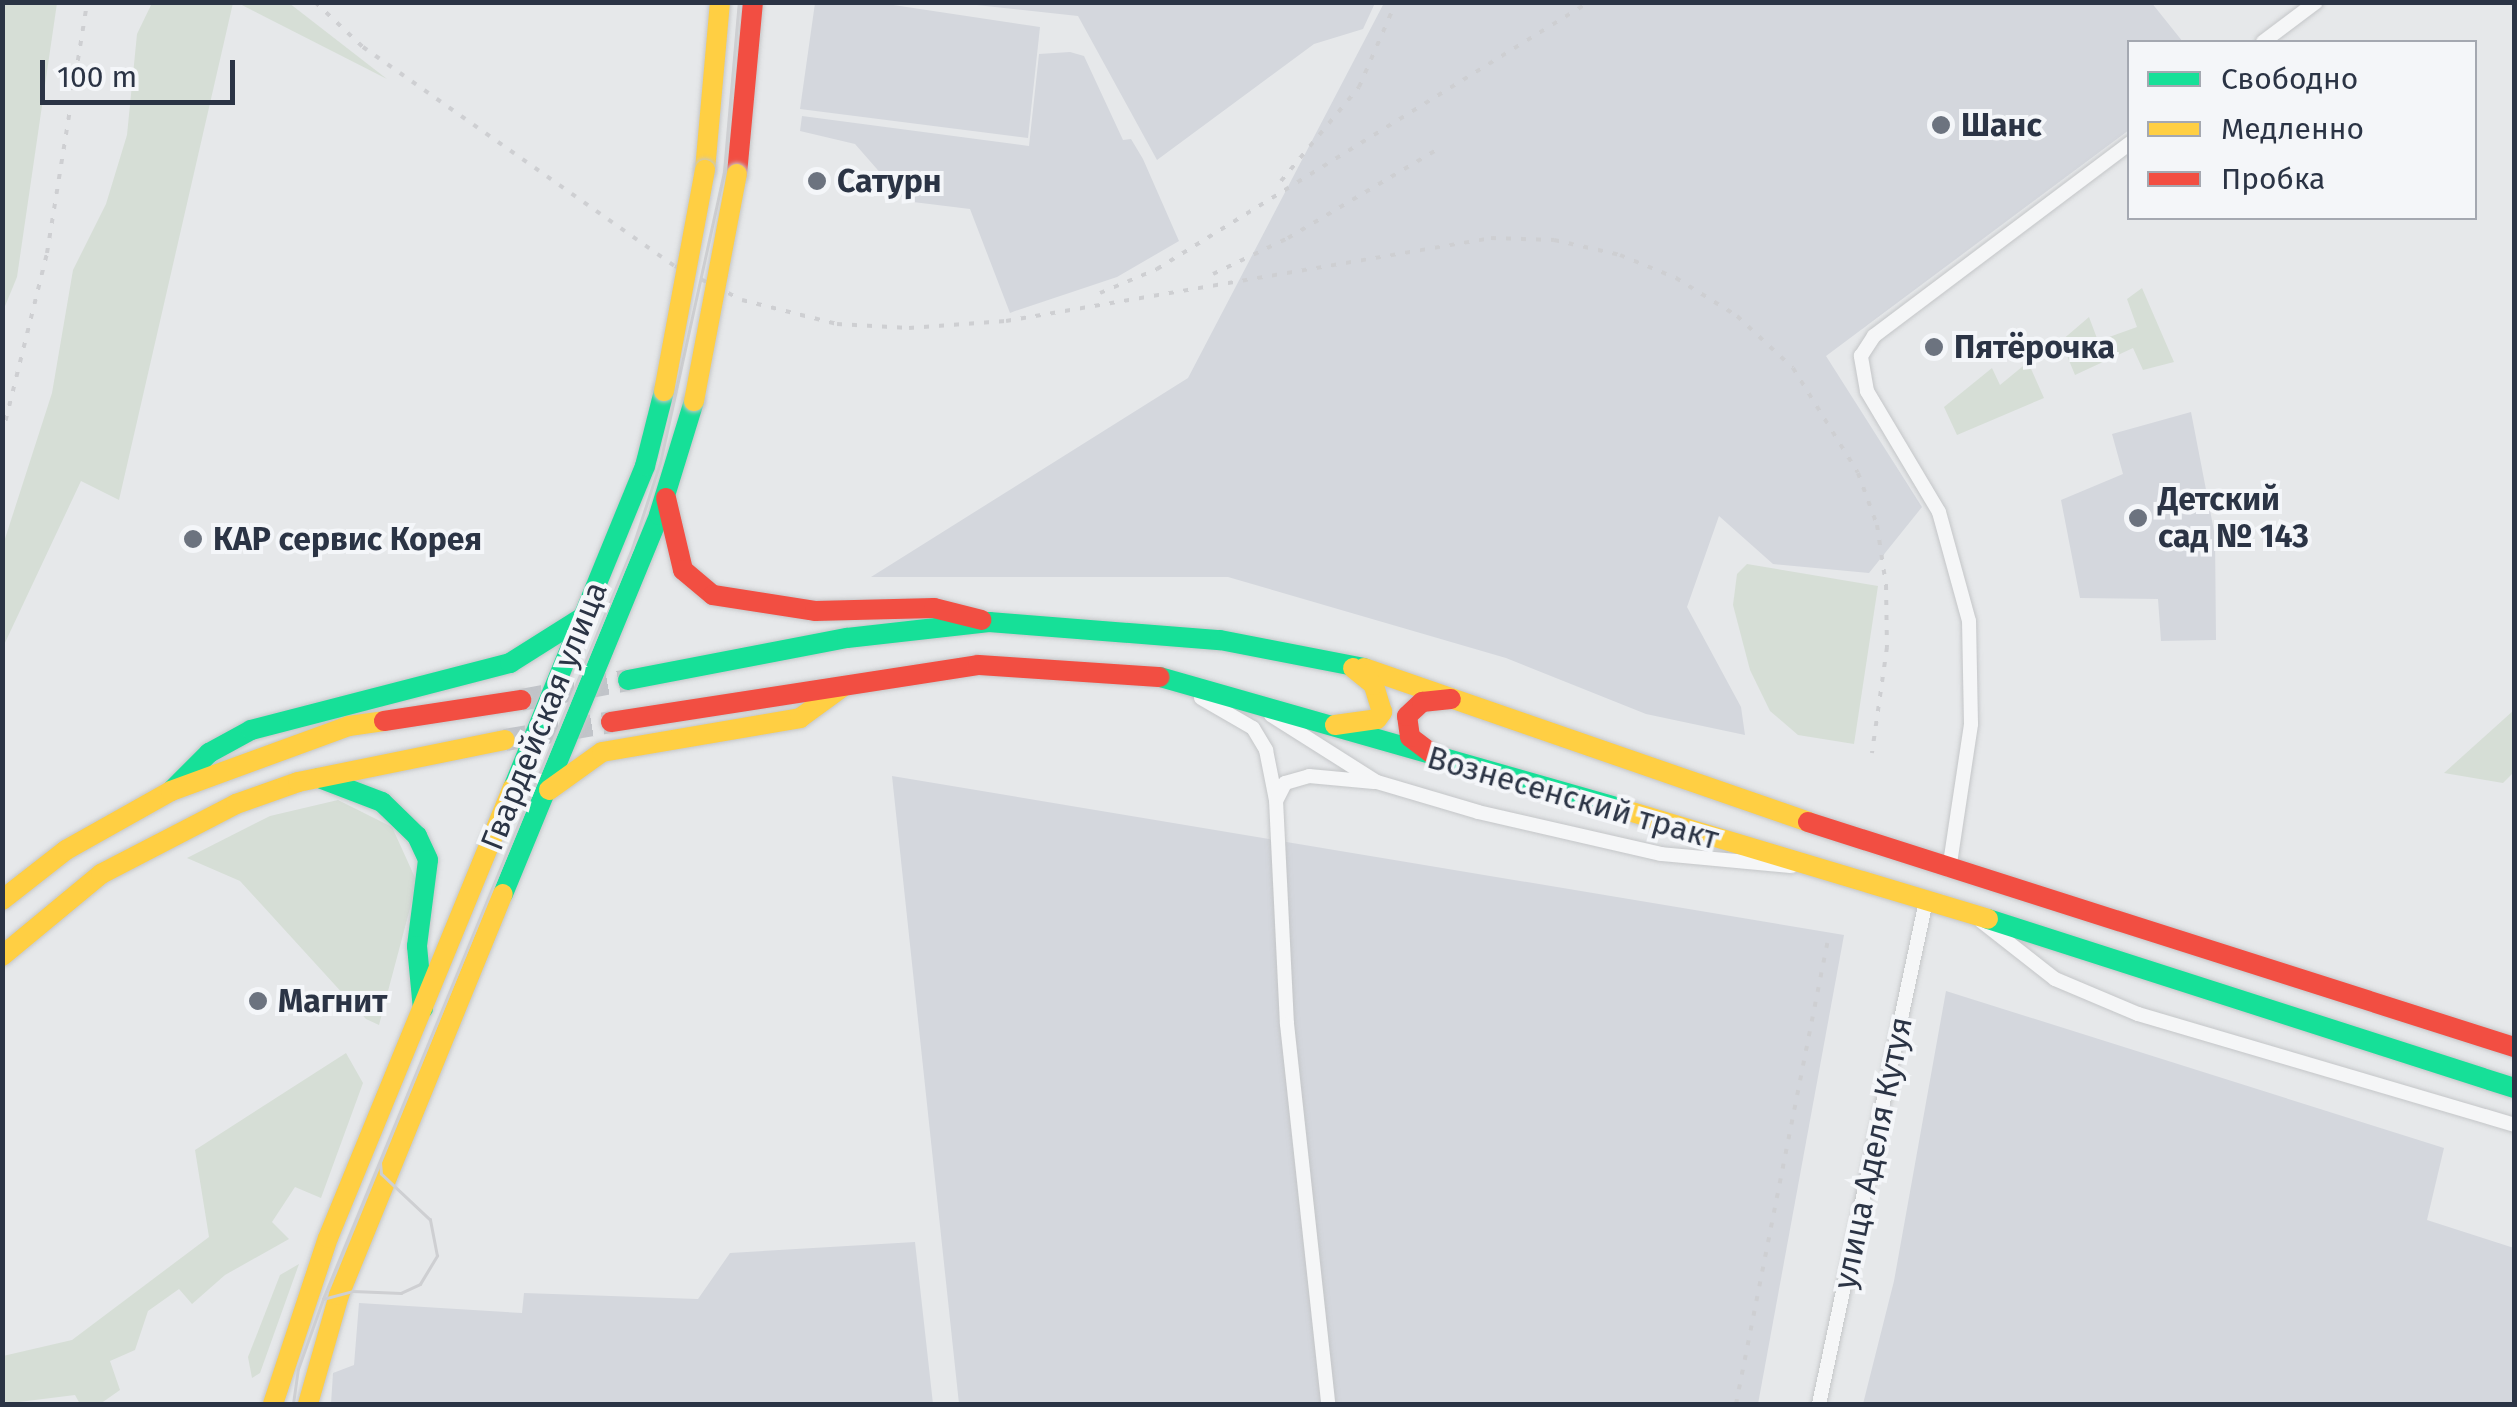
<!DOCTYPE html>
<meta charset="utf-8">
<style>
body{margin:0}
#map{position:relative;width:2517px;height:1407px;overflow:hidden;background:#e6e8ea;font-family:"Fira Sans",sans-serif}
div>[style]{position:absolute}
.built>*{inset:0;background:#d4d7dd}
.green>*{inset:0;background:#d6ded6}
.primary-tunnel>*{height:22px;margin-top:-11px;transform-origin:0;background:repeating-linear-gradient(90deg,#c1c4c9 0 22px,transparent 0 33px)}
.roads{filter:drop-shadow(0 0 2px #c4c6c8) drop-shadow(0 0 2px #c4c6c8)}
.street>*{height:14px;margin:-7px;padding:0 7px;transform-origin:7px;border-radius:7px;background:#f5f6f7}
.fast>*{height:20px;margin:-10px;padding:0 10px;transform-origin:10px;border-radius:10px;background:#16e098}
.slow>*{height:20px;margin:-10px;padding:0 10px;transform-origin:10px;border-radius:10px;background:#ffcf43}
.jam>*{height:20px;margin:-10px;padding:0 10px;transform-origin:10px;border-radius:10px;background:#f24e42}
.tram>*{height:2.5px;margin:-1.25px;padding:0 1.25px;transform-origin:1.25px;border-radius:1.25px;background:#cecfd2}
.rail>*{height:4px;margin-top:-2px;transform-origin:0;background:repeating-linear-gradient(90deg,#cecfd2 0 5px,transparent 0 15px)}
.bridges{filter:drop-shadow(0 0 2px #c4c6c8) drop-shadow(0 0 2px #c4c6c8)}
.slow-bridge>*{height:20px;margin:-10px;padding:0 10px;transform-origin:10px;border-radius:10px;background:#ffcf43}
.dots>*{width:28px;height:28px;translate:-50% -50%;box-sizing:border-box;border:5px solid #f4f6f9;border-radius:50%}
span{translate:-50% -50%;white-space:nowrap;text-align:center;line-height:1.15;-webkit-text-stroke:8px #f4f6f9;paint-order:stroke}
.poi-label{font-size:32px;color:#2b3445;font-weight:700}
.left{translate:0 -50%;text-align:left}
.street-label{font-size:32px;color:#2b3445}
.frame{position:absolute;inset:0;border:5px solid #2b3445;pointer-events:none}
.legend{position:absolute;left:2127px;top:40px;width:350px;height:180px;box-sizing:border-box;background:#f4f6f9;border:2px solid #a4a8b1;margin:0;padding:12px 18px;list-style:none;font-size:30px;color:#2b3445}
.legend li{display:flex;align-items:center;gap:20px;height:50px}
.legend b{width:50px;border:2px solid #a4a8b1}
.scale{position:absolute;left:40px;top:60px;width:195px;height:45px;box-sizing:border-box;border:5px solid #2b3445;border-top:0;padding-left:12px;font-size:30px;line-height:35px;white-space:nowrap;color:#2b3445;-webkit-text-stroke:8px #f4f6f9;paint-order:stroke}
</style>
<div id="map">
<div class="built">
<div style="clip-path:polygon(2151px 2px,2183px 42px,2130px 42px,2129px 130px,1826px 356px,1922px 507px,1869px 573px,1773px 564px,1719px 516px,1687px 607px,1741px 707px,1745px 735px,1646px 714px,1506px 658px,1228px 577px,871px 577px,1188px 378px,1384px 3px)"></div>
<div style="clip-path:polygon(815px 3px,880px 3px,1040px 27px,1028px 138px,800px 109px)"></div>
<div style="clip-path:polygon(958px 3px,1375px 2px,1375px 3px,1363px 29px,1314px 44px,1157px 160px,1078px 16px)"></div>
<div style="clip-path:polygon(1070px 52px,1084px 56px,1123px 140px,1131px 139px,1143px 159px,1179px 241px,1117px 277px,1015px 311px,1010px 313px,970px 209px,905px 201px,855px 144px,800px 131px,802px 116px,1029px 146px,1039px 54px)"></div>
<div style="clip-path:polygon(2191px 412px,2215px 536px,2216px 640px,2161px 641px,2158px 599px,2080px 598px,2061px 500px,2123px 474px,2112px 434px)"></div>
<div style="clip-path:polygon(892px 776px,1844px 935px,1758px 1404px,959px 1404px)"></div>
<div style="clip-path:polygon(1946px 991px,2444px 1148px,2427px 1220px,2514px 1248px,2514px 1404px,1863px 1404px,1894px 1281px)"></div>
<div style="clip-path:polygon(915px 1242px,933px 1404px,331px 1404px,333px 1373px,354px 1365px,359px 1303px,522px 1313px,524px 1293px,698px 1299px,730px 1253px)"></div>
</div>
<div class="green">
<div style="clip-path:polygon(3px 2px,57px 3px,17px 277px,3px 311px)"></div>
<div style="clip-path:polygon(152px 3px,233px 3px,119px 500px,81px 481px,3px 647px,3px 545px,52px 393px,73px 270px,106px 204px,127px 135px,137px 34px)"></div>
<div style="clip-path:polygon(238px 3px,289px 3px,387px 79px)"></div>
<div style="clip-path:polygon(2142px 288px,2174px 362px,2143px 370px,2133px 348px,2075px 375px,2061px 341px,2089px 317px,2098px 341px,2137px 327px,2127px 299px)"></div>
<div style="clip-path:polygon(2028px 362px,2044px 398px,1957px 435px,1944px 407px,1992px 368px,2000px 385px)"></div>
<div style="clip-path:polygon(1747px 564px,1878px 586px,1854px 744px,1798px 735px,1770px 711px,1750px 670px,1733px 605px,1737px 574px)"></div>
<div style="clip-path:polygon(2514px 710px,2514px 772px,2503px 783px,2444px 773px)"></div>
<div style="clip-path:polygon(338px 800px,392px 827px,417px 882px,379px 1025px,366px 1019px,240px 881px,187px 858px,270px 816px)"></div>
<div style="clip-path:polygon(346px 1053px,363px 1083px,321px 1198px,295px 1187px,272px 1222px,289px 1239px,225px 1275px,192px 1304px,179px 1289px,148px 1311px,135px 1350px,110px 1361px,120px 1390px,100px 1404px,80px 1404px,75px 1395px,3px 1404px,3px 1356px,72px 1340px,209px 1237px,195px 1150px)"></div>
<div style="clip-path:polygon(299px 1264px,260px 1373px,252px 1378px,248px 1357px,280px 1275px)"></div>
</div>
<div class="primary-tunnel">
<div style="left:521px;top:700px;width:109px;rotate:-10.6deg"></div>
<div style="left:505px;top:740px;width:108px;rotate:-9.6deg"></div>
</div>
<div class="roads">
<div class="street">
<div style="left:2263px;top:42px;width:66px;rotate:-37deg"></div>
<div style="left:1201px;top:698px;width:60px;rotate:30deg"></div>
<div style="left:1253px;top:728px;width:26px;rotate:59deg"></div>
<div style="left:1266px;top:750px;width:51px;rotate:78.7deg"></div>
<div style="left:1276px;top:800px;width:224px;rotate:87.2deg"></div>
<div style="left:1287px;top:1024px;width:382px;rotate:83.8deg"></div>
<div style="left:1271px;top:715px;width:125px;rotate:32.3deg"></div>
<div style="left:1377px;top:782px;width:105px;rotate:16.5deg"></div>
<div style="left:1478px;top:812px;width:188px;rotate:12.9deg"></div>
<div style="left:1661px;top:854px;width:131px;rotate:5.3deg"></div>
<div style="left:1277px;top:799px;width:18px;rotate:-63deg"></div>
<div style="left:1285px;top:783px;width:25px;rotate:-16deg"></div>
<div style="left:1309px;top:776px;width:65px;rotate:5.3deg"></div>
<div style="left:1949px;top:870px;width:148px;rotate:-81.4deg"></div>
<div style="left:1971px;top:724px;width:103px;rotate:-91.1deg"></div>
<div style="left:1969px;top:621px;width:113px;rotate:-105.4deg"></div>
<div style="left:1939px;top:512px;width:141px;rotate:-120.8deg"></div>
<div style="left:1867px;top:391px;width:36px;rotate:-100deg"></div>
<div style="left:1861px;top:356px;width:24px;rotate:-57deg"></div>
<div style="left:1874px;top:336px;width:321px;rotate:-37deg"></div>
<div style="left:1981px;top:921px;width:94px;rotate:38.1deg"></div>
<div style="left:2055px;top:979px;width:90px;rotate:22.9deg"></div>
<div style="left:2138px;top:1014px;width:392px;rotate:16.4deg"></div>
<div style="left:1819px;top:1404px;width:514px;rotate:-77.99deg"></div>
</div>
<div class="fast">
<div style="left:1160px;top:677px;width:480px;rotate:15.9deg"></div>
<div style="left:628px;top:680px;width:223px;rotate:-10.9deg"></div>
<div style="left:847px;top:638px;width:143px;rotate:-6.4deg"></div>
<div style="left:989px;top:622px;width:232px;rotate:4.5deg"></div>
<div style="left:1220px;top:640px;width:147px;rotate:11deg"></div>
<div style="left:319px;top:778px;width:67px;rotate:20.9deg"></div>
<div style="left:382px;top:802px;width:49px;rotate:44.2deg"></div>
<div style="left:417px;top:836px;width:26px;rotate:65deg"></div>
<div style="left:428px;top:860px;width:87px;rotate:97.3deg"></div>
<div style="left:417px;top:946px;width:63px;rotate:84.6deg"></div>
<div style="left:513px;top:788px;width:348px;rotate:-67.7deg"></div>
<div style="left:645px;top:466px;width:77px;rotate:-75.8deg"></div>
<div style="left:171px;top:791px;width:54px;rotate:-45deg"></div>
<div style="left:209px;top:753px;width:48px;rotate:-28.7deg"></div>
<div style="left:251px;top:730px;width:268px;rotate:-14.5deg"></div>
<div style="left:510px;top:663px;width:83px;rotate:-32.2deg"></div>
<div style="left:503px;top:894px;width:410px;rotate:-67.6deg"></div>
<div style="left:659px;top:515px;width:119px;rotate:-72.9deg"></div>
<div style="left:1988px;top:919px;width:552px;rotate:17.81deg"></div>
</div>
<div class="slow">
<div style="left:705px;top:170px;width:169px;rotate:-84.9deg"></div>
<div style="left:1364px;top:668px;width:470px;rotate:19.1deg"></div>
<div style="left:1335px;top:725px;width:42px;rotate:-8.1deg"></div>
<div style="left:1377px;top:719px;width:9px;rotate:-54deg"></div>
<div style="left:1382px;top:712px;width:28px;rotate:-107deg"></div>
<div style="left:1374px;top:685px;width:27px;rotate:-141deg"></div>
<div style="left:549px;top:790px;width:65px;rotate:-35.6deg"></div>
<div style="left:602px;top:752px;width:201px;rotate:-9.7deg"></div>
<div style="left:800px;top:718px;width:54px;rotate:-36deg"></div>
<div style="left:1622px;top:809px;width:382px;rotate:16.7deg"></div>
<div style="left:2px;top:900px;width:81px;rotate:-38deg"></div>
<div style="left:66px;top:850px;width:120px;rotate:-29.3deg"></div>
<div style="left:171px;top:791px;width:189px;rotate:-20.1deg"></div>
<div style="left:349px;top:726px;width:35px;rotate:-8deg"></div>
<div style="left:2px;top:956px;width:129px;rotate:-39.6deg"></div>
<div style="left:101px;top:874px;width:152px;rotate:-27.4deg"></div>
<div style="left:236px;top:804px;width:66px;rotate:-19.5deg"></div>
<div style="left:298px;top:782px;width:211px;rotate:-11.5deg"></div>
<div style="left:273px;top:1404px;width:175px;rotate:-71.7deg"></div>
<div style="left:328px;top:1238px;width:487px;rotate:-67.7deg"></div>
<div style="left:308px;top:1404px;width:113px;rotate:-74.1deg"></div>
<div style="left:339px;top:1295px;width:433px;rotate:-67.8deg"></div>
</div>
<div class="jam">
<div style="left:737px;top:174px;width:173px;rotate:-84.7deg"></div>
<div style="left:666px;top:498px;width:74px;rotate:76.7deg"></div>
<div style="left:683px;top:570px;width:39px;rotate:40deg"></div>
<div style="left:713px;top:595px;width:103px;rotate:8.9deg"></div>
<div style="left:815px;top:611px;width:119px;rotate:-1.4deg"></div>
<div style="left:934px;top:608px;width:49px;rotate:14deg"></div>
<div style="left:384px;top:721px;width:139px;rotate:-8.7deg"></div>
<div style="left:611px;top:722px;width:371px;rotate:-8.8deg"></div>
<div style="left:978px;top:665px;width:182px;rotate:3.8deg"></div>
<div style="left:1431px;top:753px;width:26px;rotate:-143deg"></div>
<div style="left:1410px;top:737px;width:21px;rotate:-98deg"></div>
<div style="left:1407px;top:716px;width:21px;rotate:-43deg"></div>
<div style="left:1422px;top:702px;width:29px;rotate:-6deg"></div>
<div style="left:1808px;top:822px;width:741px;rotate:17.68deg"></div>
</div>
</div>
<div class="tram">
<div style="left:323px;top:1299px;width:31px;rotate:-15deg"></div>
<div style="left:353px;top:1291px;width:48px;rotate:2.4deg"></div>
<div style="left:401px;top:1293px;width:21px;rotate:-25deg"></div>
<div style="left:420px;top:1284px;width:33px;rotate:-59deg"></div>
<div style="left:437px;top:1256px;width:37px;rotate:-101deg"></div>
<div style="left:430px;top:1220px;width:67px;rotate:-136.8deg"></div>
<div style="left:381px;top:1174px;width:11px;rotate:-95deg"></div>
<div style="left:293px;top:1404px;width:35px;rotate:-82deg"></div>
<div style="left:298px;top:1369px;width:74px;rotate:-70.3deg"></div>
<div style="left:323px;top:1299px;width:811px;rotate:-67.61deg"></div>
<div style="left:632px;top:549px;width:90px;rotate:-72deg"></div>
<div style="left:660px;top:463px;width:298px;rotate:-77.6deg"></div>
<div style="left:724px;top:172px;width:171px;rotate:-85deg"></div>
</div>
<div class="rail">
<div style="left:315px;top:2px;width:66px;rotate:43.2deg"></div>
<div style="left:363px;top:47px;width:381px;rotate:35.1deg"></div>
<div style="left:675px;top:266px;width:75px;rotate:26.9deg"></div>
<div style="left:742px;top:300px;width:98px;rotate:14.2deg"></div>
<div style="left:837px;top:324px;width:72px;rotate:3.2deg"></div>
<div style="left:909px;top:328px;width:97px;rotate:-4.1deg"></div>
<div style="left:1006px;top:321px;width:492px;rotate:-9.7deg"></div>
<div style="left:1491px;top:238px;width:63px;rotate:1.8deg"></div>
<div style="left:1554px;top:240px;width:68px;rotate:12.8deg"></div>
<div style="left:1620px;top:255px;width:61px;rotate:22.3deg"></div>
<div style="left:1676px;top:278px;width:72px;rotate:31.9deg"></div>
<div style="left:1737px;top:316px;width:76px;rotate:42.9deg"></div>
<div style="left:1793px;top:368px;width:123px;rotate:58.2deg"></div>
<div style="left:1858px;top:473px;width:55px;rotate:69.9deg"></div>
<div style="left:1877px;top:525px;width:61px;rotate:81.5deg"></div>
<div style="left:1886px;top:585px;width:62px;rotate:89.1deg"></div>
<div style="left:1887px;top:647px;width:107px;rotate:98.1deg"></div>
<div style="left:1281px;top:181px;width:122px;rotate:-50.3deg"></div>
<div style="left:1359px;top:87px;width:93px;rotate:-66.5deg"></div>
<div style="left:1213px;top:274px;width:83px;rotate:-25.6deg"></div>
<div style="left:1288px;top:238px;width:172px;rotate:-30.7deg"></div>
<div style="left:1100px;top:293px;width:62px;rotate:-22.8deg"></div>
<div style="left:1157px;top:269px;width:508px;rotate:-31.72deg"></div>
<div style="left:2px;top:435px;width:187px;rotate:-76.1deg"></div>
<div style="left:47px;top:253px;width:254px;rotate:-80.9deg"></div>
<div style="left:1736px;top:1404px;width:474px;rotate:-78.8deg"></div>
</div>
<div class="bridges">
<div class="slow-bridge">
<div style="left:664px;top:391px;width:225px;rotate:-79.5deg"></div>
<div style="left:694px;top:401px;width:231px;rotate:-79.3deg"></div>
</div>
</div>
<div class="dots">
<div style="left:1941px;top:125px;background:#6c737f"></div>
<div style="left:817px;top:181px;background:#6c737f"></div>
<div style="left:1934px;top:347px;background:#6c737f"></div>
<div style="left:2138px;top:518px;background:#6c737f"></div>
<div style="left:193px;top:539px;background:#6c737f"></div>
<div style="left:258px;top:1001px;background:#6c737f"></div>
</div>
<div class="poi-label">
<span class="left" style="left:1961px;top:125px">Шанс</span>
<span class="left" style="left:837px;top:181px">Сатурн</span>
<span class="left" style="left:1954px;top:347px">Пятёрочка</span>
<span class="left" style="left:2158px;top:518px">Детский<br>сад № 143</span>
<span class="left" style="left:213px;top:539px">КАР сервис Корея</span>
<span class="left" style="left:278px;top:1001px">Магнит</span>
</div>
<div class="street-label">
<span style="left:544px;top:716px;rotate:-68deg">Гвардейская улица</span>
<span style="left:1573px;top:798px;rotate:16deg">Вознесенский тракт</span>
<span style="left:1873px;top:1153px;rotate:-78deg">улица Аделя Кутуя</span>
</div>
<div class="frame"></div>
<ul class="legend">
<li><b style="height:12px;background:#16e098"></b>Свободно</li>
<li><b style="height:12px;background:#ffcf43"></b>Медленно</li>
<li><b style="height:12px;background:#f24e42"></b>Пробка</li>
</ul>
<div class="scale">100 m</div>
</div>
